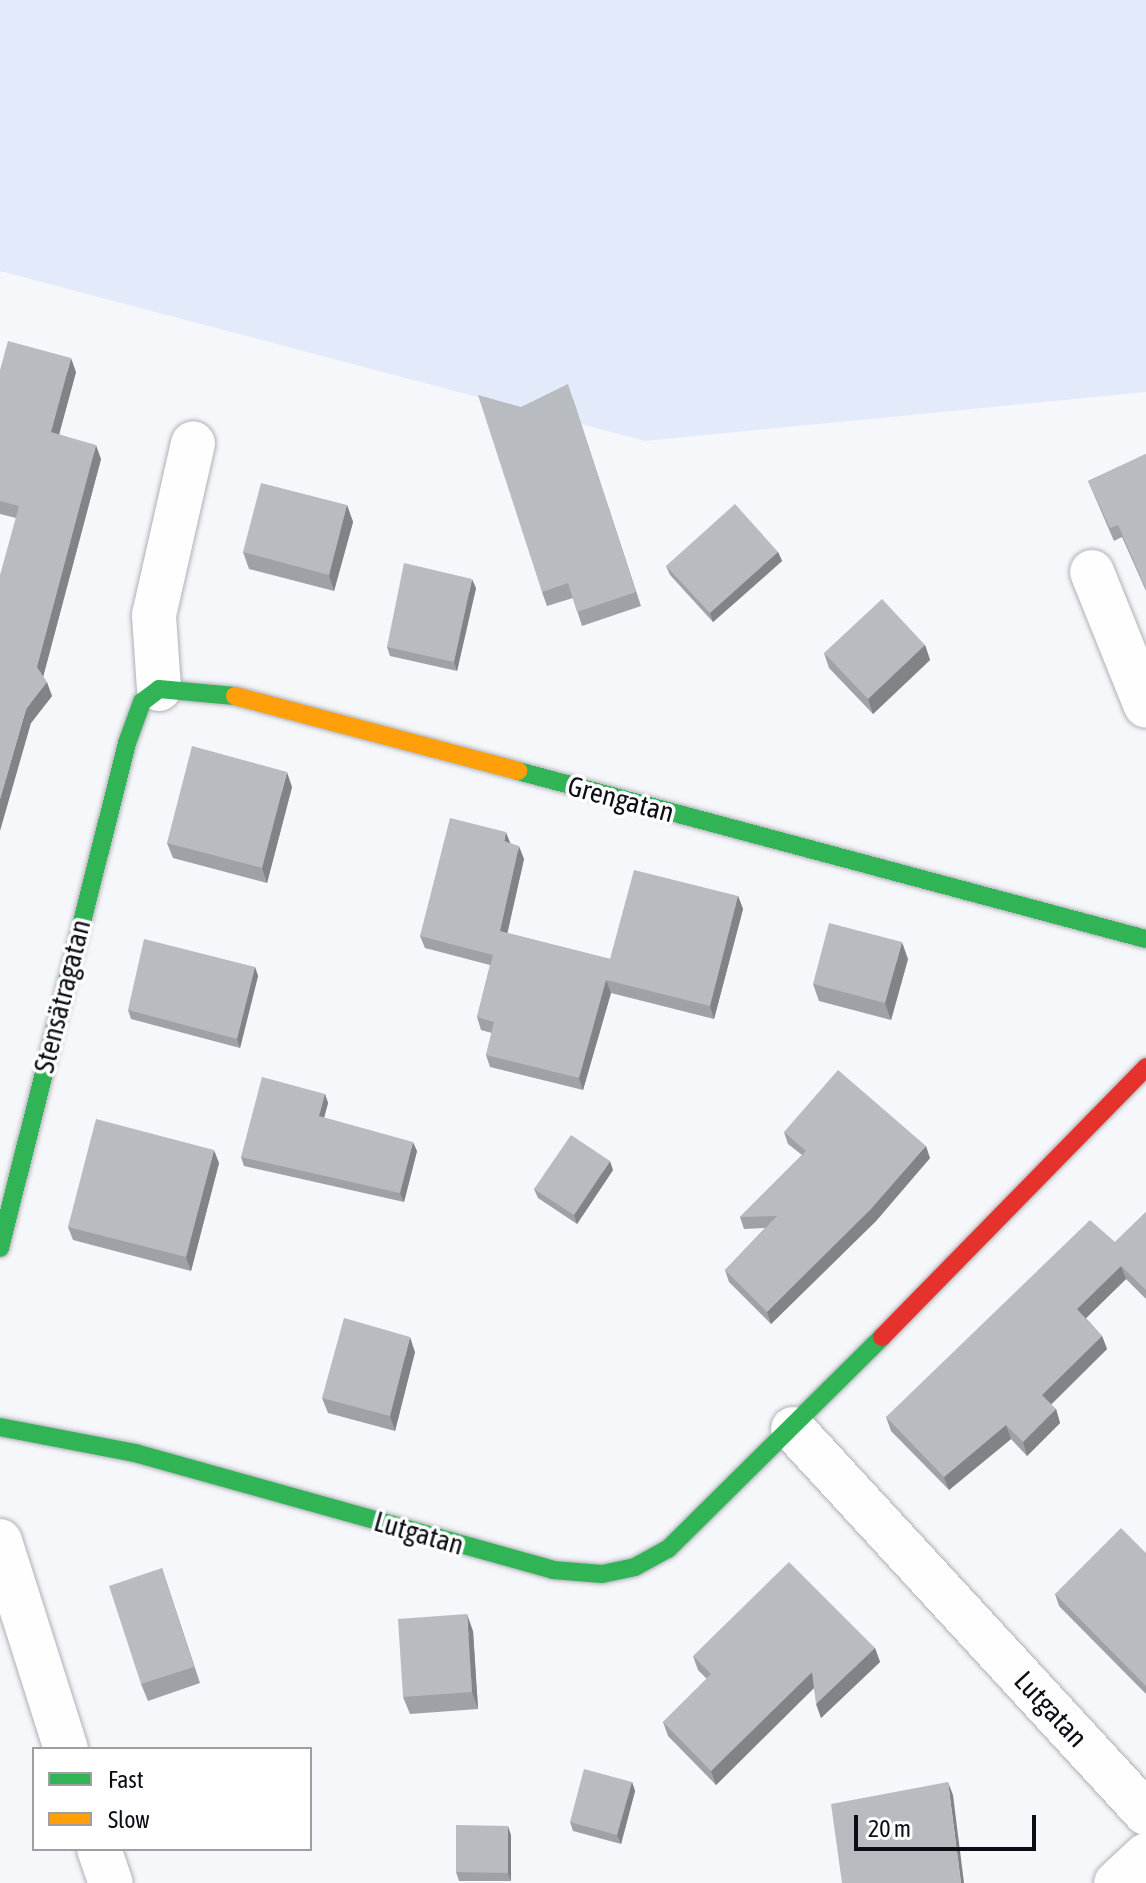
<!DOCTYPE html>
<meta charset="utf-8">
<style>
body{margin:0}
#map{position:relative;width:1146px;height:1883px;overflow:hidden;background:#f5f7fa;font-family:"Asap Condensed",sans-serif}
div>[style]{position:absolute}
.green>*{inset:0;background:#e3eafa}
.roads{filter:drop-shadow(0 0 2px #aeb0b5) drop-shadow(0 0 2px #aeb0b5)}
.street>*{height:44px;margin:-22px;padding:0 22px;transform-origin:22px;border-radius:22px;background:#fefefe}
.fast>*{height:18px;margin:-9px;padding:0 9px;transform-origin:9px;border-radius:9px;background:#30b455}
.slow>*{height:18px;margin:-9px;padding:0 9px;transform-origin:9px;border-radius:9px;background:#ff9f0a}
.jam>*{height:18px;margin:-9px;padding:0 9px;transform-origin:9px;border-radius:9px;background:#e5322d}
.wall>*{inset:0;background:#9ea1a5}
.shaded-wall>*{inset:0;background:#818386}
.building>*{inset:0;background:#b8bbc0}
span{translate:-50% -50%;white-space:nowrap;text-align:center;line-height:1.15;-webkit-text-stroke:7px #fff;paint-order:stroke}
.street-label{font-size:28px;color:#0b0e16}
.legend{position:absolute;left:32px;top:1747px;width:280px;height:104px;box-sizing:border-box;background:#fff;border:2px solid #9d9fa2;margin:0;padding:10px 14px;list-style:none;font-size:24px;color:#0b0e16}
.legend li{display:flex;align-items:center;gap:16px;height:40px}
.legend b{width:40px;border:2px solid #9d9fa2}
.scale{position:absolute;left:854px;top:1815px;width:182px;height:36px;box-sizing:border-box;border:4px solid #0b0e16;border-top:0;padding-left:10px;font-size:24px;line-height:28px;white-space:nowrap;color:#0b0e16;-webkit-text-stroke:6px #fff;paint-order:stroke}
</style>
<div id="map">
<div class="green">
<div style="clip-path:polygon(0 0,1146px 0,1146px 392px,645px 441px,0 271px)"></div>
</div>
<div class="roads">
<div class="street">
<div style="left:1092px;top:572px;width:144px;rotate:68.1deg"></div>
<div style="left:159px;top:689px;width:74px;rotate:-93.9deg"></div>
<div style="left:154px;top:615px;width:176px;rotate:-77.2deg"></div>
<div style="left:793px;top:1429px;width:522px;rotate:47.41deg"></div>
<div style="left:0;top:1541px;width:218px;rotate:72.4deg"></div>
<div style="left:99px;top:1849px;width:36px;rotate:71deg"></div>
<div style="left:1116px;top:1883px;width:41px;rotate:-43deg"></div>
</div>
<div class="fast">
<div style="left:518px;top:771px;width:650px;rotate:14.98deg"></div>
<div style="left:0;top:1248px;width:521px;rotate:-75.88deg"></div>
<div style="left:127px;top:743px;width:44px;rotate:-69.9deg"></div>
<div style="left:142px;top:702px;width:21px;rotate:-37deg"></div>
<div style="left:159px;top:689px;width:76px;rotate:5.3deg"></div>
<div style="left:0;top:1427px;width:137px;rotate:10.9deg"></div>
<div style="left:135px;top:1453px;width:434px;rotate:15.6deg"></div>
<div style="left:553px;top:1570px;width:49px;rotate:4.7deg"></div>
<div style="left:602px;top:1574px;width:34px;rotate:-12deg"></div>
<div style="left:635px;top:1567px;width:38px;rotate:-29deg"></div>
<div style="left:668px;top:1549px;width:301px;rotate:-44.7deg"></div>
</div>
<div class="slow">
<div style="left:235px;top:696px;width:293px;rotate:14.8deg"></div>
</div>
<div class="jam">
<div style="left:882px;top:1337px;width:378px;rotate:-45.6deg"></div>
</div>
</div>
<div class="wall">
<div style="clip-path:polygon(0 370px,76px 372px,59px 434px,101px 459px,43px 677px,52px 696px,31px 723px,16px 518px,0 514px)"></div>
<div style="clip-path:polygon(573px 399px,641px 606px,582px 626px,573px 598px,547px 606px,542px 592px,521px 407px)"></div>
<div style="clip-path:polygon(1146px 454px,1146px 591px,1122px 537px,1114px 541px,1088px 481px)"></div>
<div style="clip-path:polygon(347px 505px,353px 522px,334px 591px,249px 569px,243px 552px)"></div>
<div style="clip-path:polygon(778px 552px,782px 561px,713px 622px,670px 575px,666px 566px)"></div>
<div style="clip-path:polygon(476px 588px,457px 671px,390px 656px,387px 647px)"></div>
<div style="clip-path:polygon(925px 645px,930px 660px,873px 714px,829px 668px,824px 653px)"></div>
<div style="clip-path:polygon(292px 787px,267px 883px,173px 858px,167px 843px)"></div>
<div style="clip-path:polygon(510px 843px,524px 859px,507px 933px,610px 959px,738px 896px,743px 909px,714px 1019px,611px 993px,583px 1090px,490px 1067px,486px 1055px,492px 1033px,481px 1030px,477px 1017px,490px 965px,425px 948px,420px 936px)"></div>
<div style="clip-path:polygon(908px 959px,891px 1020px,819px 1001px,813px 984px)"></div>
<div style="clip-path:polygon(255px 967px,258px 976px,240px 1048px,131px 1019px,128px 1010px)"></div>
<div style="clip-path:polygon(325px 1094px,328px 1103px,324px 1118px,417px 1151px,404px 1202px,244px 1166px,241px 1157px)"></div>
<div style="clip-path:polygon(784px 1132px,930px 1158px,876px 1221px,771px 1324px,729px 1282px,725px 1270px,765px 1228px,744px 1229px,740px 1217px,802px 1155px,788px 1144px)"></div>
<div style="clip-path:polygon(219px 1163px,191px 1271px,73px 1240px,68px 1227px)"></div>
<div style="clip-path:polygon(613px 1170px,577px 1224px,538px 1198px,534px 1189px)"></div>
<div style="clip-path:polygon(1146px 1212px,1146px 1299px,1126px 1279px,1086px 1318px,1102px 1336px,1107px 1349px,1051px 1405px,1056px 1409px,1060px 1423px,1027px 1456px,1011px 1439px,949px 1490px,891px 1431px,886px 1417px,1115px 1242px)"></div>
<div style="clip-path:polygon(415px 1352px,395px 1431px,328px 1413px,322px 1398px)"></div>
<div style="clip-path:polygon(1146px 1553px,1146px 1694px,1059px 1606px,1055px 1594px)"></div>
<div style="clip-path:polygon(162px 1568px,200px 1683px,148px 1701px,141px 1684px)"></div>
<div style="clip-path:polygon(473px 1631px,478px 1709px,410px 1714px,403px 1697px)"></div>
<div style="clip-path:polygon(875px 1648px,880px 1662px,821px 1718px,814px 1688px,716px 1785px,668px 1736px,663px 1722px,707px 1679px,698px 1670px,693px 1656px)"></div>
<div style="clip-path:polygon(632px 1782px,635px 1791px,621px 1844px,573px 1831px,570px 1822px)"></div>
<div style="clip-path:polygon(511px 1835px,511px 1881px,459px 1881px,456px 1872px)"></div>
</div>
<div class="shaded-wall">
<div style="clip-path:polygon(71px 358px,76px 372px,56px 446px,51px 432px)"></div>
<div style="clip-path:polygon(96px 445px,101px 459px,42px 681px,37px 667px)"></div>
<div style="clip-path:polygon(347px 505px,353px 522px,334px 591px,329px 575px)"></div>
<div style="clip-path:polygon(778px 552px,782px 561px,713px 622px,710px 613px)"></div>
<div style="clip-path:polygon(472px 579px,476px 588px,457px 671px,454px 662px)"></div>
<div style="clip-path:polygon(925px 645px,930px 660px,873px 714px,868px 699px)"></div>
<div style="clip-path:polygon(47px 682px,52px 696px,31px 723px,0 831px,0 799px,26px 709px)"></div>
<div style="clip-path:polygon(287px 772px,292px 787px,267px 883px,262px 868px)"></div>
<div style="clip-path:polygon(506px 832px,511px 845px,504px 841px)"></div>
<div style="clip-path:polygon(519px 846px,524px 859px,505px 944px,500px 931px)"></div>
<div style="clip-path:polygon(738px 896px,743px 909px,714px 1019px,710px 1006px)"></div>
<div style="clip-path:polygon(902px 942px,908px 959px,891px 1020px,885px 1003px)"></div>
<div style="clip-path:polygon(255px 967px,258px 976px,240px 1048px,237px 1039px)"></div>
<div style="clip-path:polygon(606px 980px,611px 993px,583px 1090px,579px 1078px)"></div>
<div style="clip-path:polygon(325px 1094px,328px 1103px,322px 1125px,319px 1116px)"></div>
<div style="clip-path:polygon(413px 1142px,417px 1151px,404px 1202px,400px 1193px)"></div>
<div style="clip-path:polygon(926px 1146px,930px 1158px,876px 1221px,771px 1324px,767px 1312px)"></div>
<div style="clip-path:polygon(214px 1150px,219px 1163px,191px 1271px,186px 1257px)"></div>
<div style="clip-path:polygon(610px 1161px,613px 1170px,577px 1224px,574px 1215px)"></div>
<div style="clip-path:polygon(1121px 1266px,1126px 1279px,1082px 1322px,1077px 1309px)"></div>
<div style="clip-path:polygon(1102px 1336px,1107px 1349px,1047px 1408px,1042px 1395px)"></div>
<div style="clip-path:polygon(410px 1337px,415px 1352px,395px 1431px,390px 1416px)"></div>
<div style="clip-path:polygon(1056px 1409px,1060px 1423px,1027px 1456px,1023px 1442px)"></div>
<div style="clip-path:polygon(1006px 1425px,1011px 1439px,949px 1490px,944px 1477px)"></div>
<div style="clip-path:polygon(467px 1614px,473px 1631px,478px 1709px,472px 1692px)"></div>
<div style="clip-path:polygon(875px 1648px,880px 1662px,821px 1718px,816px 1704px)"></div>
<div style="clip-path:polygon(812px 1672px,817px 1685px,716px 1785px,711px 1771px)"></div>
<div style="clip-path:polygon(632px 1782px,635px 1791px,621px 1844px,617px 1835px)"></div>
<div style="clip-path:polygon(948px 1782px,953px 1795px,964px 1883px,961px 1883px)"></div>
<div style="clip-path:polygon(508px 1826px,511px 1835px,511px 1881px,508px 1873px)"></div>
</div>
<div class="building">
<div style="clip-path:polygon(8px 341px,71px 358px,51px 432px,96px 445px,37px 667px,47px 682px,26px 709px,0 799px,0 575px,19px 506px,0 501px,0 370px)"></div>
<div style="clip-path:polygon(568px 384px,636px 592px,577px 612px,568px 583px,542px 592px,478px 395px,521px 407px)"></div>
<div style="clip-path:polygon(1146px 454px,1146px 589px,1118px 525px,1110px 528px,1088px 481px)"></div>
<div style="clip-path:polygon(261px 483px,347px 505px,329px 575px,243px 552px)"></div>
<div style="clip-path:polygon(735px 504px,778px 552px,710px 613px,666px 566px)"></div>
<div style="clip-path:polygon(404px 563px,472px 579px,454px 662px,387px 647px)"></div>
<div style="clip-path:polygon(882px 599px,925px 645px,868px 699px,824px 653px)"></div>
<div style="clip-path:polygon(192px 746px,287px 772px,262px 868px,167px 843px)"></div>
<div style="clip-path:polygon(450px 818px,506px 832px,504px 841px,519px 846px,500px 931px,610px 959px,634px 870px,738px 896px,710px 1006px,606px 980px,579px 1078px,486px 1055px,494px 1022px,477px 1017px,493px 955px,420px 936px)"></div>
<div style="clip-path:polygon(829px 923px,902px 942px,885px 1003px,813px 984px)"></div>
<div style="clip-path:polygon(144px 939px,255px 967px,237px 1039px,128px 1010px)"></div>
<div style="clip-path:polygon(838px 1070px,926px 1146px,871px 1209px,767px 1312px,725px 1270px,777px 1216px,740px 1217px,806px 1151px,784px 1132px)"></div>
<div style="clip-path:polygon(262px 1077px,325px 1094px,319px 1116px,413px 1142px,400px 1193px,241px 1157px)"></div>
<div style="clip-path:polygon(96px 1119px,214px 1150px,186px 1257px,68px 1227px)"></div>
<div style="clip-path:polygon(571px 1135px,610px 1161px,574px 1215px,534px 1189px)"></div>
<div style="clip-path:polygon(1146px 1212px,1146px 1290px,1121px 1266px,1077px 1309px,1102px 1336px,1042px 1395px,1056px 1409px,1023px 1442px,1006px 1425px,944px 1477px,886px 1417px,1090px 1220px,1115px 1242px)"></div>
<div style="clip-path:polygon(344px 1318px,410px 1337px,390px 1416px,322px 1398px)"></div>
<div style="clip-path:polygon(1121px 1528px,1146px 1553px,1146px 1686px,1055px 1594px)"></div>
<div style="clip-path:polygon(789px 1562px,875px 1648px,816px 1704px,812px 1672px,711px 1771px,663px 1722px,711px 1674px,693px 1656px)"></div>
<div style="clip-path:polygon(162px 1568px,194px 1667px,141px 1684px,109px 1586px)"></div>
<div style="clip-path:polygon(467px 1614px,472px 1692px,403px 1697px,398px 1619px)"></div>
<div style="clip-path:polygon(584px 1769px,632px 1782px,617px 1835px,570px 1822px)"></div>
<div style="clip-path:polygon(948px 1782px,961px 1883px,842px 1883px,831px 1804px)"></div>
<div style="clip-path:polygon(456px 1825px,508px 1826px,508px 1873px,456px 1872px)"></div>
</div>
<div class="street-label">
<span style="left:621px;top:799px;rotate:15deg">Grengatan</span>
<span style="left:62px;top:996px;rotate:-76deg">Stensätragatan</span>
<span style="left:419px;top:1533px;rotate:16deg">Lutgatan</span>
<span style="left:1051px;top:1709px;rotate:47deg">Lutgatan</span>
</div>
<ul class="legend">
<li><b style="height:10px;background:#30b455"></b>Fast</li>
<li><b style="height:10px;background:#ff9f0a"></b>Slow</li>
</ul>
<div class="scale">20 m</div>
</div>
